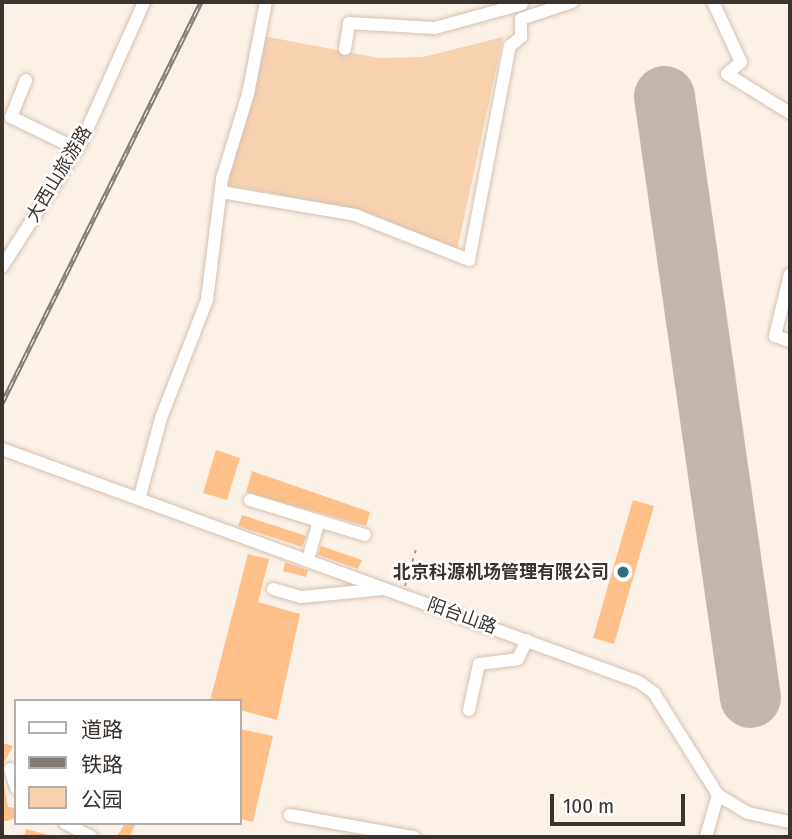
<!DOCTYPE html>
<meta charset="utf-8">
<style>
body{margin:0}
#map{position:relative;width:792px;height:839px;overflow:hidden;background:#fcf1e7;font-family:"Fira Sans Condensed","Noto Sans SC",sans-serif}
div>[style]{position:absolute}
.green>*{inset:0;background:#f8d1af}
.runway>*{height:61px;margin:-30.5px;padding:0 30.5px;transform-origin:30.5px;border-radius:30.5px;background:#c0b6ae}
.building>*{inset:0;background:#fec088}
.path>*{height:2px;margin-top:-1px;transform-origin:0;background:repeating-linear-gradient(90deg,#a59c94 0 3.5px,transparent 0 8.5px)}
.roads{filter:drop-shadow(0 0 2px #d3c1b2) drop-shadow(0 0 2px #d3c1b2)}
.minor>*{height:12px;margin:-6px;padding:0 6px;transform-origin:6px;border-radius:6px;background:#fff}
.rail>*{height:5px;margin-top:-2.5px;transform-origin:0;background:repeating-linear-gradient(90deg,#fff 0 8px,#847c74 0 16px);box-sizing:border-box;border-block:2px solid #847c74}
.dots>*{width:19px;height:19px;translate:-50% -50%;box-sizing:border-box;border:4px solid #fff;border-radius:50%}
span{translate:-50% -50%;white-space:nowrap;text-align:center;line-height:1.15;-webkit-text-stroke:5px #fff;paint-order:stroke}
.street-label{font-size:18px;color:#3b342e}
.poi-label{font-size:18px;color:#3b342e;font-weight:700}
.right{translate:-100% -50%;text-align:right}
.frame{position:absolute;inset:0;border:4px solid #3b342e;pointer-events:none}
.legend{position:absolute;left:14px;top:699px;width:228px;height:126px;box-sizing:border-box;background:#fff;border:2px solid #b1aeab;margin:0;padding:9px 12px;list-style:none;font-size:21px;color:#3b342e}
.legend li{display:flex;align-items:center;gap:14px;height:35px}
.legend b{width:35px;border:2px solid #b1aeab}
.scale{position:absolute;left:550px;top:794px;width:135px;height:32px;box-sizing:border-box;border:4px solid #3b342e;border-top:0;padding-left:9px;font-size:21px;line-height:24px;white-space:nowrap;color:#3b342e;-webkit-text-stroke:5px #fff;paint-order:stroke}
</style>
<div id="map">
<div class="green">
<div style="clip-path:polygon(253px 34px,379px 58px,423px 57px,503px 37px,457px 251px,361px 210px,216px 183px,246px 92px)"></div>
</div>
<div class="runway">
<div style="left:664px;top:96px;width:607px;rotate:81.86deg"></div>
</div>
<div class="building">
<div style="clip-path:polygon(216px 450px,240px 458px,227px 500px,203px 493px)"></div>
<div style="clip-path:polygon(252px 471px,370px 512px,366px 526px,246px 492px)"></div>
<div style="clip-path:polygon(633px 500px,654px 506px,614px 644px,593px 638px)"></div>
<div style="clip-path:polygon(242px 515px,306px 536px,302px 547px,238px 526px)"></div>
<div style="clip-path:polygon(321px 546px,362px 560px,358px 569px,318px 555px)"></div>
<div style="clip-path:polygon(248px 554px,269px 559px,258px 602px,300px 614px,277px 720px,240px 710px,242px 701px,210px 701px)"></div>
<div style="clip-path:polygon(285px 562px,308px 570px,306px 577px,283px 571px)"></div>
<div style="clip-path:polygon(240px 729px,273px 736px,253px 822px,240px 819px)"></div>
<div style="clip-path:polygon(2px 743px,13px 746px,2px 766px)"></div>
<div style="clip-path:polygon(2px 772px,8px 807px,16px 808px,16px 818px,7px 821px,2px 821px)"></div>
<div style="clip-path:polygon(125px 823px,136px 823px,129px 837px,117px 837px)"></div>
<div style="clip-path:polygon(26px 829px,49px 835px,49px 837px,24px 837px)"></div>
</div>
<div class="path">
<div style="left:405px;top:586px;width:42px;rotate:-73.3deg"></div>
</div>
<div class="roads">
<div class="minor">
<div style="left:713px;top:2px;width:66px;rotate:65deg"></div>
<div style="left:741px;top:62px;width:18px;rotate:139deg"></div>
<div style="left:727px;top:74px;width:74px;rotate:31.8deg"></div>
<div style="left:345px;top:49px;width:26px;rotate:-81deg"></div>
<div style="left:349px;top:23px;width:86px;rotate:3.3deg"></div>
<div style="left:435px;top:28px;width:90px;rotate:-15.4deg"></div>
<div style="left:26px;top:80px;width:40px;rotate:112deg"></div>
<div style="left:11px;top:117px;width:73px;rotate:25.9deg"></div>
<div style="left:221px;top:192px;width:136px;rotate:9.7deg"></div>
<div style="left:355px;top:215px;width:123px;rotate:21.5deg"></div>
<div style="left:469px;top:260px;width:218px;rotate:-79.2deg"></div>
<div style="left:510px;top:46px;width:14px;rotate:-39deg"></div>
<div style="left:521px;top:37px;width:18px;rotate:-90deg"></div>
<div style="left:521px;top:19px;width:54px;rotate:-18.4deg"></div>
<div style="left:2px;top:267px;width:147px;rotate:-57.5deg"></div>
<div style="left:81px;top:143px;width:154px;rotate:-65.9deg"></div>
<div style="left:790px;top:274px;width:64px;rotate:103.6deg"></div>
<div style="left:775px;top:336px;width:16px;rotate:18deg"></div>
<div style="left:2px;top:449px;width:678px;rotate:20.09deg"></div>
<div style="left:639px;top:682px;width:19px;rotate:36deg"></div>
<div style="left:654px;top:693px;width:120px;rotate:57.9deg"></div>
<div style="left:718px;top:795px;width:35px;rotate:31deg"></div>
<div style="left:748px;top:813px;width:43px;rotate:12.1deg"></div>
<div style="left:140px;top:496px;width:81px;rotate:-74.9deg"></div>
<div style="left:161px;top:418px;width:127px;rotate:-68.7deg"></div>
<div style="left:207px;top:300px;width:122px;rotate:-82.9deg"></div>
<div style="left:222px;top:179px;width:89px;rotate:-73deg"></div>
<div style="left:248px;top:94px;width:94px;rotate:-78.9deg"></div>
<div style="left:250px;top:500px;width:72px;rotate:16.9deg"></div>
<div style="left:319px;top:521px;width:40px;rotate:106deg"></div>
<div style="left:319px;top:521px;width:48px;rotate:16.9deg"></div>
<div style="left:273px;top:589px;width:29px;rotate:16deg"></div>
<div style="left:301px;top:597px;width:83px;rotate:-5.5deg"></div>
<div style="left:469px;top:710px;width:47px;rotate:-77.7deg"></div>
<div style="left:479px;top:664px;width:39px;rotate:-7deg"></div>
<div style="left:518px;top:659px;width:21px;rotate:-65deg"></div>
<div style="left:10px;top:769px;width:20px;rotate:72deg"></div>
<div style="left:290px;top:815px;width:126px;rotate:10.1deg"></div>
<div style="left:65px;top:823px;width:30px;rotate:28deg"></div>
<div style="left:706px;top:837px;width:44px;rotate:-74.1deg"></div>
</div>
</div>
<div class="rail">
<div style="left:2px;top:403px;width:448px;rotate:-63.6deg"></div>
</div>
<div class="dots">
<div style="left:623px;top:572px;background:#2e6c82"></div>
</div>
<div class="street-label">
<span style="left:59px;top:174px;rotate:-59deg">大西山旅游路</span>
<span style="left:462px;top:616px;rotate:20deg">阳台山路</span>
</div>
<div class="poi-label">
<span class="right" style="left:609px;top:572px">北京科源机场管理有限公司</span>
</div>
<div class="frame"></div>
<ul class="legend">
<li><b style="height:9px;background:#fff"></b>道路</li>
<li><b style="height:9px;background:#847c74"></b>铁路</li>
<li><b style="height:19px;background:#f8d1af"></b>公园</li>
</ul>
<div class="scale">100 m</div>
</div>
